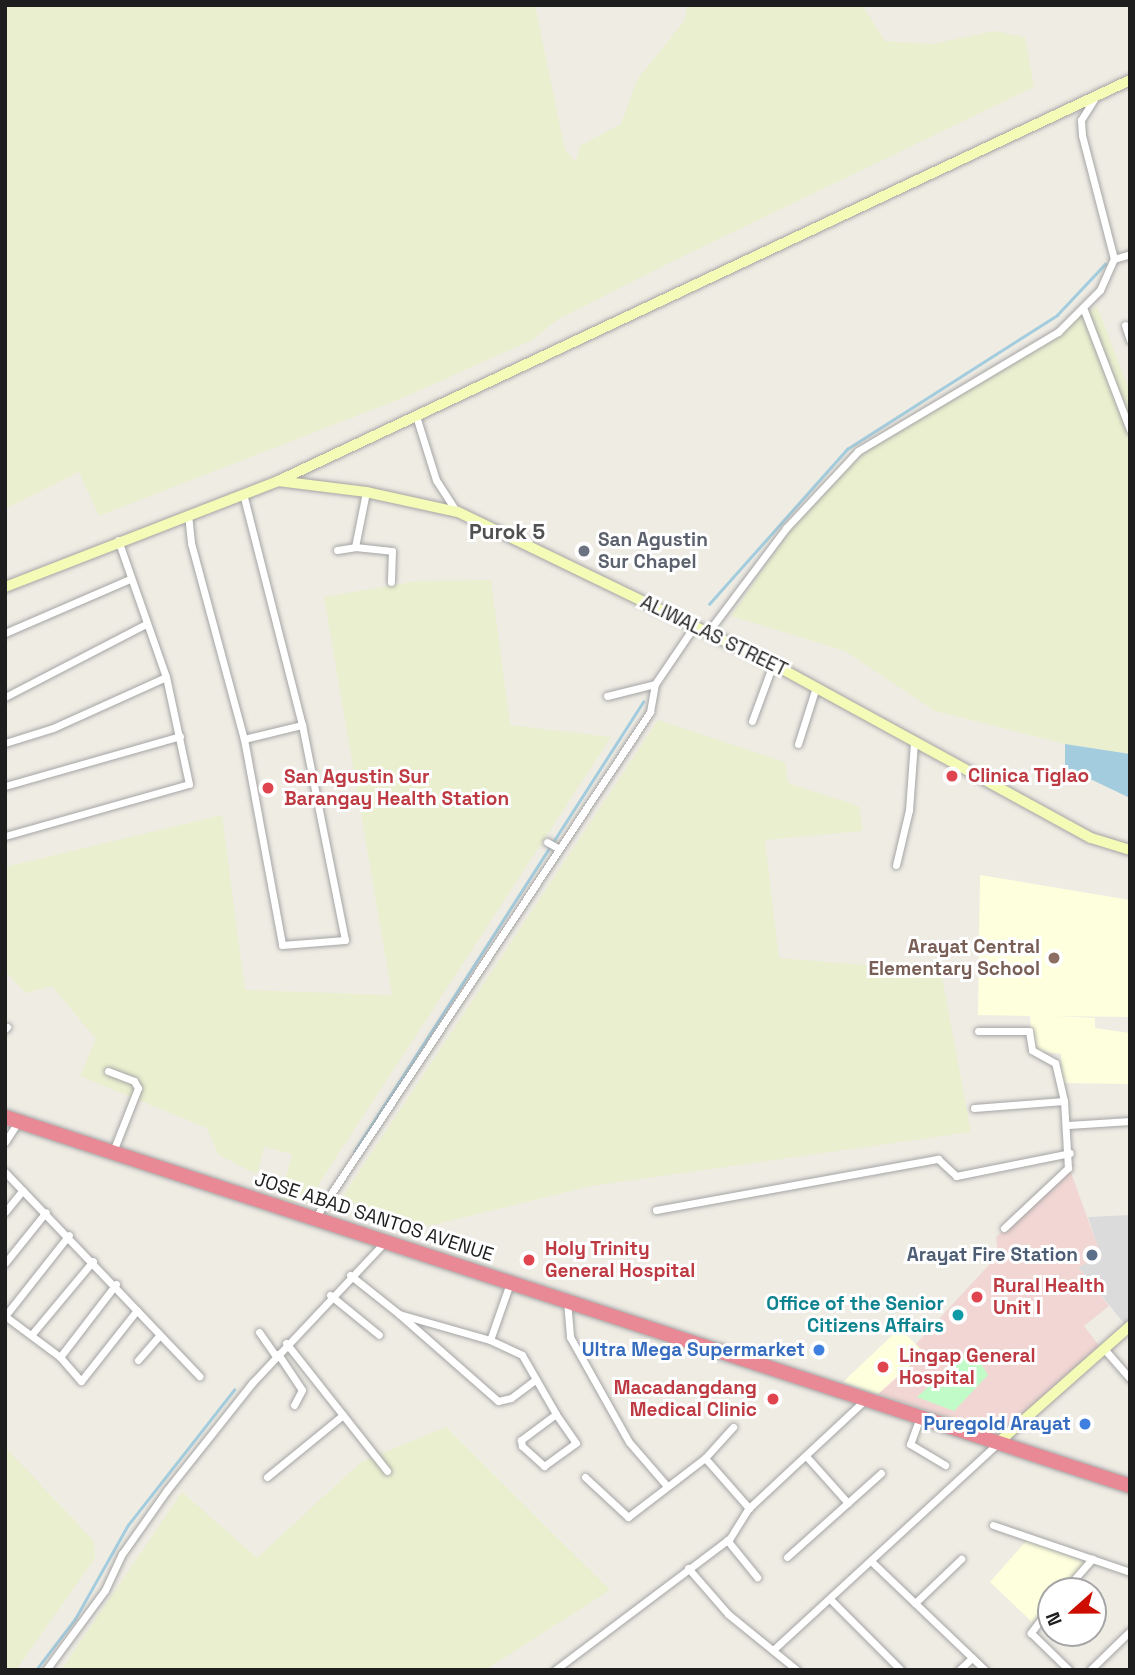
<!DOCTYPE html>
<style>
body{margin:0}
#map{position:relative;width:1135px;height:1675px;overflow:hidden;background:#efece4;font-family:"Space Grotesk",sans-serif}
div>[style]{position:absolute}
.residential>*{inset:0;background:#dcdbdb}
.commercial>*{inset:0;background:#f1d6d3}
.education>*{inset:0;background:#fdffdd}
.farmland>*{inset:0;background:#eaefcf}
.park>*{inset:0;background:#c0fbc8}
.water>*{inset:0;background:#a3cdde}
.stream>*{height:2.5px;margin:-1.25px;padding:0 1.25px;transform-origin:1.25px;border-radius:1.25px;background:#a3cdde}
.roads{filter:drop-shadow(0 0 2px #a5a5a5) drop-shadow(0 0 2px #a5a5a5)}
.street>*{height:7px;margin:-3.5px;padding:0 3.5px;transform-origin:3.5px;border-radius:3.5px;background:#fff}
.secondary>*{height:10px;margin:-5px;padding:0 5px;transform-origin:5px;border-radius:5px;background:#f3fbb6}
.highway>*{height:14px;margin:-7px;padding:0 7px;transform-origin:7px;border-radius:7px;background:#e98995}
.dots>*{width:19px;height:19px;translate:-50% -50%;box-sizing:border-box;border:4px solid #fff;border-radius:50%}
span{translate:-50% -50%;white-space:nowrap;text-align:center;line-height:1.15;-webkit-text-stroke:6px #fff;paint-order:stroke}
.worship-label{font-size:19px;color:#5b616d;font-weight:700}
.left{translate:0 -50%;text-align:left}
.street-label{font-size:19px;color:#1e1e1e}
.health-label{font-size:19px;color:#be3a42;font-weight:700}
.right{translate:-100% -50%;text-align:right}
.education-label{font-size:19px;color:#785e54;font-weight:700}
.service-label{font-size:19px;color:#4e5e75;font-weight:700}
.culture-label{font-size:19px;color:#0d838f;font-weight:700}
.shop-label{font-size:19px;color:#366cbe;font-weight:700}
.neighbourhood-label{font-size:21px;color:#515151;font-weight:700}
.frame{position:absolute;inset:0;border:7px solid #1e1e1e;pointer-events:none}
.north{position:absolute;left:1037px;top:1577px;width:70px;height:70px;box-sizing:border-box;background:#fff;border:2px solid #a5a5a5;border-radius:50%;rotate:249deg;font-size:19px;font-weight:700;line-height:28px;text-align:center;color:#1e1e1e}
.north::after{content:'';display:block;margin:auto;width:24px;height:32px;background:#cc0d00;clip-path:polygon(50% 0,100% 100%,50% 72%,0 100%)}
</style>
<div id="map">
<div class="residential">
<div style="clip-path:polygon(1130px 1215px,1130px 1326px,1127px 1327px,1078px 1267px,1101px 1257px,1088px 1217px)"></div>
</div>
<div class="commercial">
<div style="clip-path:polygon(1070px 1170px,1102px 1258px,1078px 1267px,1109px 1306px,1084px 1326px,1101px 1348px,1004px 1436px,878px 1394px,923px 1352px,916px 1344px,998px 1255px,996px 1237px)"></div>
</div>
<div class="education">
<div style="clip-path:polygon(980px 875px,1130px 900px,1130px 1017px,1056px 1016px,1095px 1018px,1095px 1028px,1130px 1033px,1130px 1084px,1062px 1083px,1061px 1054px,1033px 1050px,1030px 1016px,978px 1015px)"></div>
<div style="clip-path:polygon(900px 1328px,924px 1353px,878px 1394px,843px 1382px)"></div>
<div style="clip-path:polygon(1027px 1540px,1087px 1563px,1061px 1591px,1051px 1591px,1051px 1602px,1032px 1622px,990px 1582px)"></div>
</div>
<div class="farmland">
<div style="clip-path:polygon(5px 5px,535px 5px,565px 150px,576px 162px,580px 146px,621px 124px,637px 80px,685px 20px,687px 5px,862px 5px,885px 41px,933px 44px,994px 31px,1025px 37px,1034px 87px,663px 266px,557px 320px,532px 340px,405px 397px,99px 516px,79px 472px,5px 509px)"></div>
<div style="clip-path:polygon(1097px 306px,1130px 392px,1130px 754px,1065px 744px,935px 711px,845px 651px,731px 616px,803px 512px,868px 450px)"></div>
<div style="clip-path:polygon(491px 580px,510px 725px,611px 737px,320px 1182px,311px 1204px,280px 1200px,292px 1154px,264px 1147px,258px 1172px,252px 1172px,218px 1154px,207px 1128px,80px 1076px,96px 1039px,52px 986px,26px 993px,5px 971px,5px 867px,222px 815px,245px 990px,392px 995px,324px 597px,418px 581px)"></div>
<div style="clip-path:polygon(658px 720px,785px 762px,788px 783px,859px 806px,863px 831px,765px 840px,779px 958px,941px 971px,971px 1132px,591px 1186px,429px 1226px,341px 1199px)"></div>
<div style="clip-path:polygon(446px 1427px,610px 1590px,485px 1670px,61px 1670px,182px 1492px,257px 1558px,361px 1462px)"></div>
<div style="clip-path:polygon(5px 1447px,94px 1541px,95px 1558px,16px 1670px,5px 1670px)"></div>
</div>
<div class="park">
<div style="clip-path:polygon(974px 1353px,988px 1375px,954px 1411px,917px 1397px,963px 1355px)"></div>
</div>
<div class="water">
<div style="clip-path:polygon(1065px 744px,1130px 754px,1130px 798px,1065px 767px)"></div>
</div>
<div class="stream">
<div style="left:709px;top:604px;width:208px;rotate:-48.3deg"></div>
<div style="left:847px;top:449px;width:249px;rotate:-32.5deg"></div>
<div style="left:1057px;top:315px;width:70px;rotate:-46.7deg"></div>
<div style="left:354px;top:1152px;width:535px;rotate:-57.29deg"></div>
<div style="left:36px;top:1670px;width:64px;rotate:-52.6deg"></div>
<div style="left:75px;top:1619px;width:108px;rotate:-60.6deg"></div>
<div style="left:128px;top:1525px;width:172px;rotate:-51.9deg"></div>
</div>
<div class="roads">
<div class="street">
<div style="left:1114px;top:259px;width:17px;rotate:-17deg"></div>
<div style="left:1084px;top:310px;width:129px;rotate:69deg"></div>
<div style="left:1125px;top:325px;width:16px;rotate:72deg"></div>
<div style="left:416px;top:416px;width:67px;rotate:72.6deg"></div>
<div style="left:436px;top:480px;width:38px;rotate:57deg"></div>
<div style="left:366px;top:492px;width:56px;rotate:101.3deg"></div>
<div style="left:355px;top:547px;width:37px;rotate:6deg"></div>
<div style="left:392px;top:551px;width:31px;rotate:92deg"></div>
<div style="left:188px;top:514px;width:29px;rotate:84deg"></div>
<div style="left:191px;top:543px;width:203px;rotate:74.9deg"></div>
<div style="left:244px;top:739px;width:209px;rotate:79.5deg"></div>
<div style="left:282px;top:945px;width:63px;rotate:-4.5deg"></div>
<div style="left:345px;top:940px;width:219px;rotate:-101.3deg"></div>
<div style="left:302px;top:725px;width:238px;rotate:-104.3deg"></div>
<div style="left:337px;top:550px;width:18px;rotate:-9deg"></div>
<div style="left:708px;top:632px;width:130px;rotate:-53.1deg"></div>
<div style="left:786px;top:528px;width:105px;rotate:-46.9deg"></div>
<div style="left:858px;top:451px;width:233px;rotate:-30.8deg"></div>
<div style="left:1058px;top:332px;width:59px;rotate:-45deg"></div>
<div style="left:1100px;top:290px;width:34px;rotate:-66deg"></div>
<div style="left:1114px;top:259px;width:128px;rotate:-104.5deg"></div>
<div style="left:1082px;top:135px;width:15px;rotate:-94deg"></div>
<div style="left:1081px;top:120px;width:25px;rotate:-58deg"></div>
<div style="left:5px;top:633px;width:136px;rotate:-23.4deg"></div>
<div style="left:607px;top:696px;width:49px;rotate:-14deg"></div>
<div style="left:5px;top:697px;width:159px;rotate:-27.4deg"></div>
<div style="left:752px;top:721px;width:61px;rotate:-69.8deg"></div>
<div style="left:244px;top:739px;width:60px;rotate:-13.6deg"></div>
<div style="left:5px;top:743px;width:50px;rotate:-17.4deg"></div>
<div style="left:53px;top:728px;width:124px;rotate:-24.3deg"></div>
<div style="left:798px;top:744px;width:60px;rotate:-72.5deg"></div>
<div style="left:5px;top:786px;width:182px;rotate:-15.9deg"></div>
<div style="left:5px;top:836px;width:191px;rotate:-15.8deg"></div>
<div style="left:189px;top:784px;width:109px;rotate:-102.1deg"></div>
<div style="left:166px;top:677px;width:145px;rotate:-109.3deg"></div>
<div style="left:547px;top:842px;width:13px;rotate:29deg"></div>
<div style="left:896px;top:865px;width:57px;rotate:-76.7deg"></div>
<div style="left:909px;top:810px;width:68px;rotate:-85.8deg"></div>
<div style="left:5px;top:1029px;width:3px;rotate:-45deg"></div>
<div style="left:108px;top:1071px;width:28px;rotate:21deg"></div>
<div style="left:134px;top:1081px;width:8px;rotate:60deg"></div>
<div style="left:138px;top:1088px;width:66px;rotate:111.5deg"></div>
<div style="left:974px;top:1108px;width:90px;rotate:-4.4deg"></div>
<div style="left:1064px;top:1101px;width:39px;rotate:-103deg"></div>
<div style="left:1055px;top:1063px;width:26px;rotate:-151deg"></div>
<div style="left:1032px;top:1050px;width:19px;rotate:-99deg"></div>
<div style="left:1029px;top:1031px;width:51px;rotate:180deg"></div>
<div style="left:1068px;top:1125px;width:62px;rotate:-3.7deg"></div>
<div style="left:5px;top:1142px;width:24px;rotate:-57deg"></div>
<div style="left:5px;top:1172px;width:282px;rotate:46.4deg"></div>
<div style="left:656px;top:1210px;width:287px;rotate:-10.3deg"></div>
<div style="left:938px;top:1159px;width:25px;rotate:43deg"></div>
<div style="left:956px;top:1176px;width:116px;rotate:-11.4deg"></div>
<div style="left:5px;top:1212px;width:28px;rotate:-51deg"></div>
<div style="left:315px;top:1218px;width:607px;rotate:-56.49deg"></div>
<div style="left:650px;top:712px;width:28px;rotate:-80deg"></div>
<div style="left:655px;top:684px;width:68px;rotate:-55.8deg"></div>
<div style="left:1004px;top:1228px;width:88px;rotate:-43.2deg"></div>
<div style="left:1068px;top:1168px;width:67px;rotate:-93.4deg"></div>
<div style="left:5px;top:1263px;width:65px;rotate:-51.2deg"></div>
<div style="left:350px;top:1275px;width:63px;rotate:38.5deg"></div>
<div style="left:399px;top:1314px;width:95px;rotate:15.9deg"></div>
<div style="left:510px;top:1283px;width:60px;rotate:109.3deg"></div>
<div style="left:490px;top:1340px;width:35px;rotate:25deg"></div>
<div style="left:522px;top:1355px;width:68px;rotate:60deg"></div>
<div style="left:556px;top:1414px;width:44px;rotate:143.4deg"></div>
<div style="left:521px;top:1440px;width:6px;rotate:81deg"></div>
<div style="left:522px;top:1446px;width:30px;rotate:42deg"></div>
<div style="left:544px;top:1466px;width:39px;rotate:-36deg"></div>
<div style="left:576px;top:1443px;width:35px;rotate:-125deg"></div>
<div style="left:330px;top:1295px;width:63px;rotate:39.2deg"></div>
<div style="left:567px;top:1301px;width:36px;rotate:85deg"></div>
<div style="left:570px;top:1337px;width:120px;rotate:60.7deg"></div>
<div style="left:629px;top:1442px;width:58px;rotate:49.2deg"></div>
<div style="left:399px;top:1314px;width:132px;rotate:41.3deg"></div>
<div style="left:498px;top:1401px;width:13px;rotate:-13deg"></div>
<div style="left:511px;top:1398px;width:31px;rotate:-37deg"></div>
<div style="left:5px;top:1316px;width:69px;rotate:36.7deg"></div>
<div style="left:60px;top:1357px;width:32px;rotate:49deg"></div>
<div style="left:81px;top:1381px;width:90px;rotate:-51.7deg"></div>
<div style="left:5px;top:1316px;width:103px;rotate:-51.7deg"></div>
<div style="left:259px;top:1332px;width:29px;rotate:55deg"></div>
<div style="left:32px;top:1334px;width:95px;rotate:-50.1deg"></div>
<div style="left:286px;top:1343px;width:163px;rotate:51.7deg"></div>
<div style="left:1106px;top:1351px;width:37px;rotate:49deg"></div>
<div style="left:278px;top:1354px;width:43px;rotate:56.3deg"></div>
<div style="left:302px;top:1390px;width:17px;rotate:118deg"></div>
<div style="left:60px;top:1357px;width:92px;rotate:-52.5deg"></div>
<div style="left:138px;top:1360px;width:33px;rotate:-49deg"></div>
<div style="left:920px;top:1417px;width:29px;rotate:110deg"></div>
<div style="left:910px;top:1444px;width:41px;rotate:31deg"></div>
<div style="left:806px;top:1456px;width:63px;rotate:48.2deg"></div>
<div style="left:705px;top:1458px;width:42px;rotate:-47.9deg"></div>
<div style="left:267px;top:1477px;width:98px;rotate:-39.2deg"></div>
<div style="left:585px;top:1477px;width:59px;rotate:42.9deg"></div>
<div style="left:628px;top:1517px;width:97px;rotate:-37.5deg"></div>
<div style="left:705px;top:1458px;width:67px;rotate:48.7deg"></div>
<div style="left:993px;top:1525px;width:145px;rotate:18.9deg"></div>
<div style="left:727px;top:1540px;width:48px;rotate:51deg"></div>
<div style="left:787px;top:1557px;width:126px;rotate:-41.8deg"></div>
<div style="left:872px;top:1562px;width:156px;rotate:43.7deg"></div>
<div style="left:688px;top:1568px;width:61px;rotate:49deg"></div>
<div style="left:728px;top:1614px;width:89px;rotate:39.1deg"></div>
<div style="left:1064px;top:1591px;width:43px;rotate:-48.8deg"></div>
<div style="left:830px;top:1599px;width:100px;rotate:45deg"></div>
<div style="left:915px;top:1603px;width:64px;rotate:-43.7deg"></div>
<div style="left:1051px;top:1606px;width:34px;rotate:127deg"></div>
<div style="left:1031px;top:1633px;width:53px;rotate:44.2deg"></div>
<div style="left:773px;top:1650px;width:307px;rotate:-42.6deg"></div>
<div style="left:46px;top:1670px;width:99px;rotate:-53.6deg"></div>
<div style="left:105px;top:1590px;width:40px;rotate:-65deg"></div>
<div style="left:122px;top:1554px;width:78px;rotate:-54.9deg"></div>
<div style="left:167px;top:1490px;width:137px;rotate:-51.5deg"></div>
<div style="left:252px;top:1383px;width:192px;rotate:-46.7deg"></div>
<div style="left:555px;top:1670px;width:219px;rotate:-37deg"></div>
<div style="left:730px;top:1538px;width:36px;rotate:-58deg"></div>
<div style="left:749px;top:1508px;width:160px;rotate:-43deg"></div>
<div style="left:959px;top:1670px;width:18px;rotate:-43deg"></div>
<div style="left:1090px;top:1670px;width:56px;rotate:-44.3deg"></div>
</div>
<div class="secondary">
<div style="left:278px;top:481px;width:89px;rotate:7.1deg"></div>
<div style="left:366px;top:492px;width:94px;rotate:12.3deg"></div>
<div style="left:458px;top:512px;width:350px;rotate:25.8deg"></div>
<div style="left:773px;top:664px;width:362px;rotate:28.7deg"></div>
<div style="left:1091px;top:838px;width:41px;rotate:17.1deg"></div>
<div style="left:5px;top:587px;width:293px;rotate:-21.2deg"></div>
<div style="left:278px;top:481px;width:942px;rotate:-25.2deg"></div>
<div style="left:1000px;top:1441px;width:174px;rotate:-41.5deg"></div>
</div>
<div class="highway">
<div style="left:5px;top:1117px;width:1184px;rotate:18.16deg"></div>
</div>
</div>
<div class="dots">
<div style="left:584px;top:551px;background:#6b7280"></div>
<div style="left:952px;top:776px;background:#e0444e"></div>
<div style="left:268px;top:788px;background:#e0444e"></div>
<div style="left:1054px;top:958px;background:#8d6e63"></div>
<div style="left:1092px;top:1255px;background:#5c6f8a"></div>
<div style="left:529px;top:1260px;background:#e0444e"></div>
<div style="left:977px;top:1297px;background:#e0444e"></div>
<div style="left:958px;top:1315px;background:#0f9aa8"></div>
<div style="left:819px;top:1350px;background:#3f7fe0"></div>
<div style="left:883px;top:1367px;background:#e0444e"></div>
<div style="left:773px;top:1399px;background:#e0444e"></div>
<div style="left:1085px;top:1424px;background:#3f7fe0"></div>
</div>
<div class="worship-label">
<span class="left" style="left:598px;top:551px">San Agustin<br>Sur Chapel</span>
</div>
<div class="street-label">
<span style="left:714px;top:636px;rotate:26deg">ALIWALAS STREET</span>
<span style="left:374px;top:1217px;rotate:18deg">JOSE ABAD SANTOS AVENUE</span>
</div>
<div class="health-label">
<span class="left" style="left:968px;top:776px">Clinica Tiglao</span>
<span class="left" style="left:284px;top:788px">San Agustin Sur<br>Barangay Health Station</span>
<span class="left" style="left:545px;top:1260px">Holy Trinity<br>General Hospital</span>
<span class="left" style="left:993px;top:1297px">Rural Health<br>Unit I</span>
<span class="left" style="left:899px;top:1367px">Lingap General<br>Hospital</span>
<span class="right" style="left:757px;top:1399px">Macadangdang<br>Medical Clinic</span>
</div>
<div class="education-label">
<span class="right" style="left:1040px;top:958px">Arayat Central<br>Elementary School</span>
</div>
<div class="service-label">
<span class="right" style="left:1078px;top:1255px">Arayat Fire Station</span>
</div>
<div class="culture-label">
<span class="right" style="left:944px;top:1315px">Office of the Senior<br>Citizens Affairs</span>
</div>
<div class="shop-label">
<span class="right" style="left:805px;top:1350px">Ultra Mega Supermarket</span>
<span class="right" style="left:1071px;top:1424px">Puregold Arayat</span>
</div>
<div class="neighbourhood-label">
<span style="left:507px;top:532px">Purok 5</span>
</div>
<div class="frame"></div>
<div class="north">N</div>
</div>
